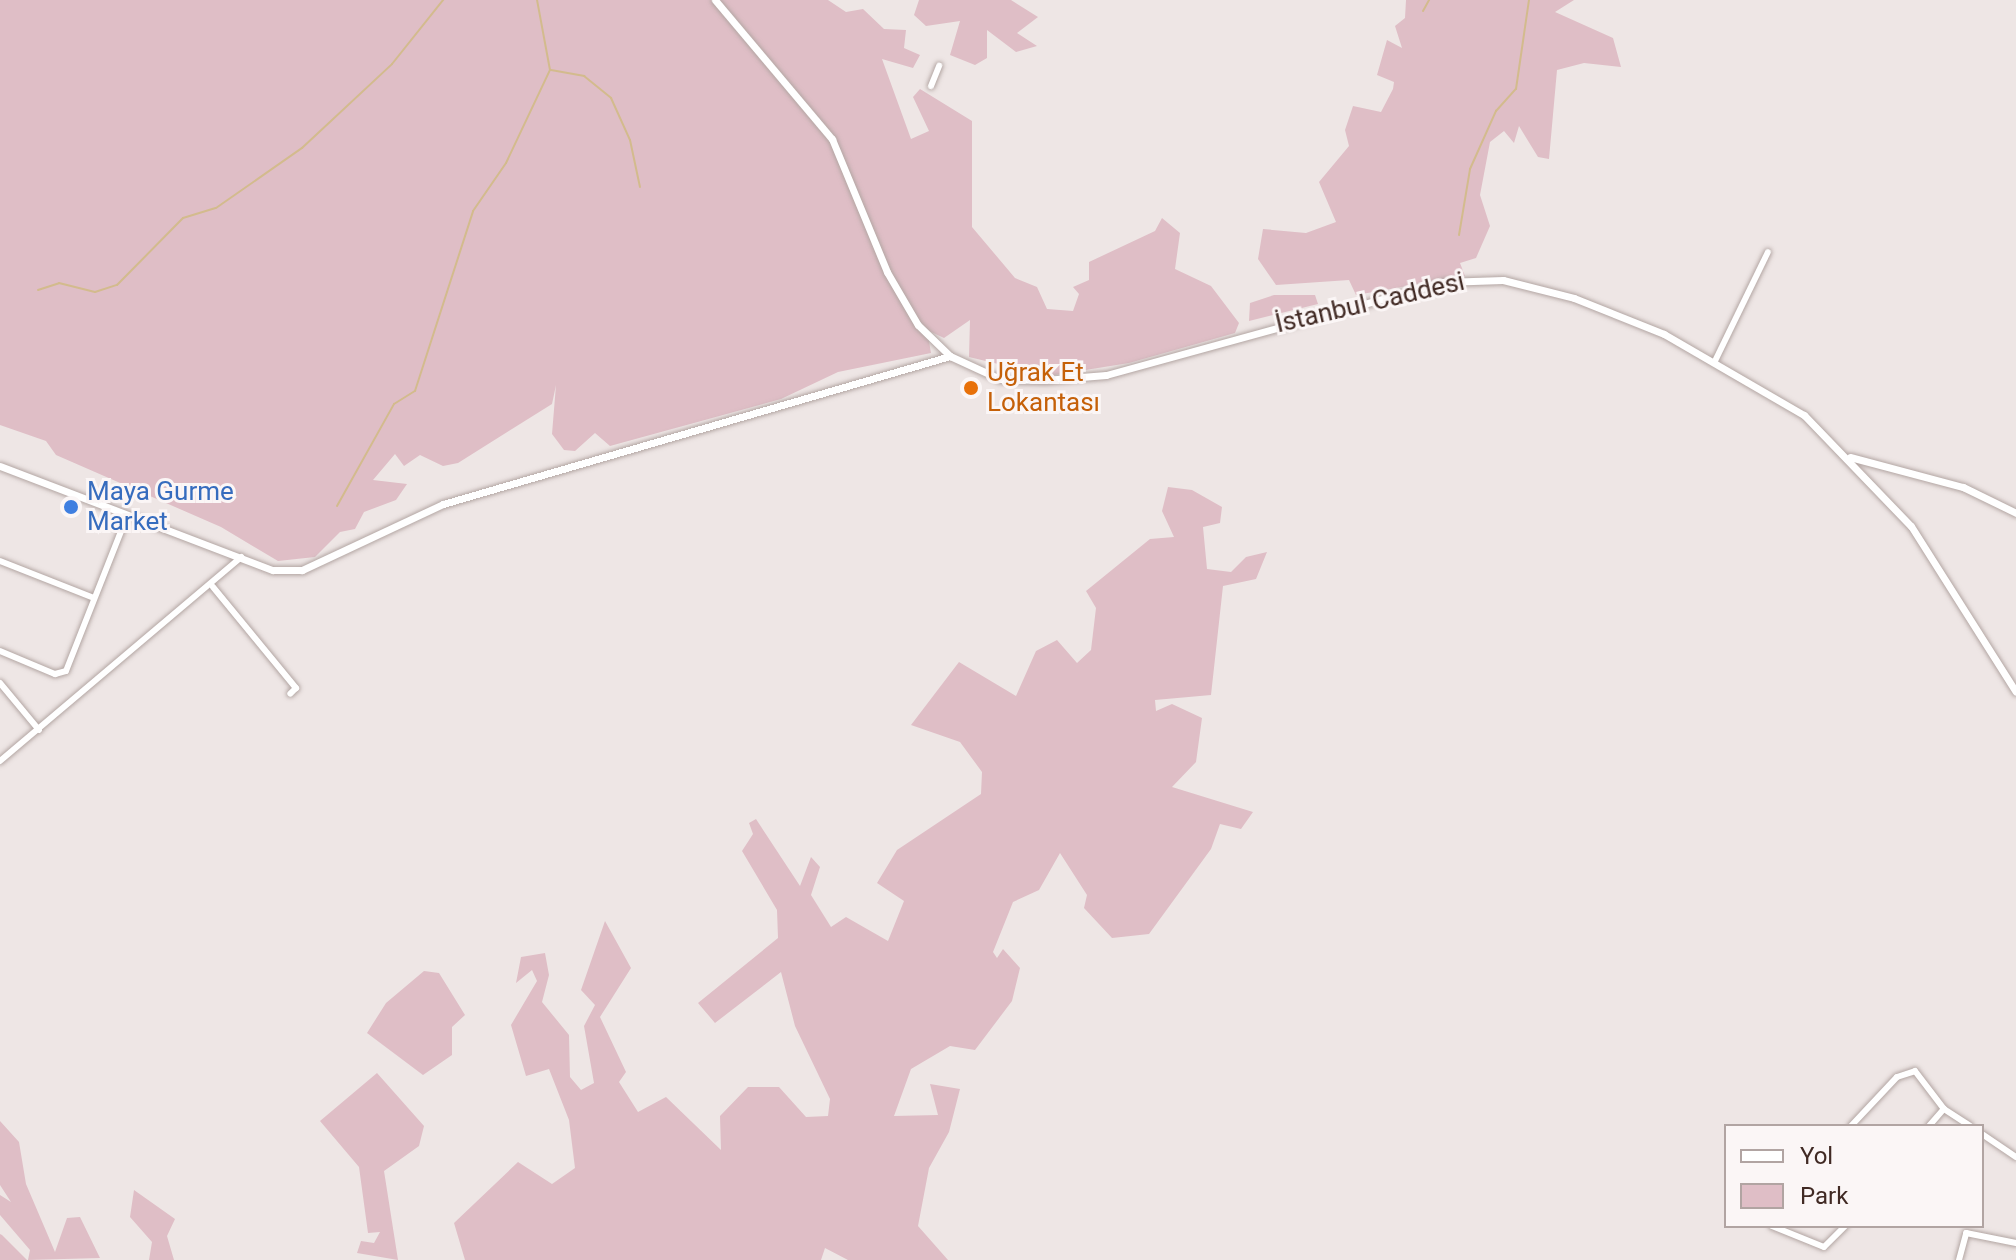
<!DOCTYPE html>
<meta charset="utf-8">
<style>
body{margin:0}
#map{position:relative;width:2016px;height:1260px;overflow:hidden;background:#eee6e5;font-family:Roboto,sans-serif}
div>[style]{position:absolute}
.green>*{inset:0;background:#dfbec6}
.stream>*{height:2px;margin:-1px;padding:0 1px;transform-origin:1px;border-radius:1px;background:#d3bb8d}
.roads{filter:drop-shadow(0 0 2px #b3a6a3) drop-shadow(0 0 2px #b3a6a3)}
.minor>*{height:6px;margin:-3px;padding:0 3px;transform-origin:3px;border-radius:3px;background:#fff}
.tertiary>*{height:7px;margin:-3.5px;padding:0 3.5px;transform-origin:3.5px;border-radius:3.5px;background:#fff}
.dots>*{width:22px;height:22px;translate:-50% -50%;box-sizing:border-box;border:4px solid #fbf6f6;border-radius:50%}
span{translate:-50% -50%;white-space:nowrap;text-align:center;line-height:1.15;-webkit-text-stroke:6px #fbf6f6;paint-order:stroke}
.street-label{font-size:26px;color:#412a24}
.food-label{font-size:26px;color:#c56008}
.left{translate:0 -50%;text-align:left}
.shop-label{font-size:26px;color:#366cbe}
.legend{position:absolute;left:1724px;top:1124px;width:260px;height:104px;box-sizing:border-box;background:#fbf6f6;border:2px solid #b1a4a2;margin:0;padding:10px 14px;list-style:none;font-size:24px;color:#412a24}
.legend li{display:flex;align-items:center;gap:16px;height:40px}
.legend b{width:40px;border:2px solid #b1a4a2}
</style>
<div id="map">
<div class="green">
<div style="clip-path:polygon(0 0,828px 0,846px 12px,863px 9px,884px 29px,906px 30px,904px 48px,920px 55px,913px 68px,882px 59px,911px 139px,929px 131px,913px 97px,920px 89px,972px 121px,972px 227px,1015px 278px,1037px 287px,1047px 309px,1073px 311px,1079px 294px,1073px 287px,1089px 280px,1089px 262px,1155px 231px,1162px 218px,1180px 233px,1175px 269px,1211px 286px,1239px 323px,1235px 333px,1129px 363px,1048px 376px,969px 357px,970px 320px,944px 338px,927px 330px,931px 353px,838px 372px,781px 399px,610px 446px,595px 433px,575px 451px,564px 450px,552px 434px,556px 385px,552px 404px,458px 463px,443px 466px,420px 455px,404px 466px,395px 454px,373px 480px,407px 484px,396px 500px,364px 512px,355px 529px,340px 532px,315px 557px,278px 561px,221px 527px,56px 455px,46px 441px,0 425px)"></div>
<div style="clip-path:polygon(919px 0,1011px 0,1038px 17px,1017px 33px,1037px 46px,1016px 52px,987px 30px,987px 58px,975px 65px,950px 55px,960px 21px,926px 26px,914px 15px)"></div>
<div style="clip-path:polygon(1406px 0,1574px 0,1555px 12px,1613px 38px,1621px 67px,1584px 63px,1557px 70px,1549px 159px,1538px 157px,1519px 126px,1514px 143px,1504px 131px,1490px 142px,1480px 195px,1490px 226px,1476px 258px,1460px 263px,1465px 276px,1356px 295px,1349px 280px,1276px 285px,1258px 259px,1263px 229px,1306px 233px,1336px 222px,1319px 182px,1349px 146px,1345px 130px,1353px 106px,1381px 112px,1393px 89px,1394px 82px,1377px 75px,1387px 40px,1402px 48px,1395px 26px,1405px 18px)"></div>
<div style="clip-path:polygon(1274px 295px,1315px 295px,1318px 304px,1249px 321px,1250px 303px)"></div>
<div style="clip-path:polygon(1168px 487px,1192px 490px,1222px 507px,1220px 523px,1203px 527px,1207px 569px,1231px 572px,1246px 557px,1267px 552px,1256px 579px,1223px 586px,1211px 695px,1155px 700px,1156px 711px,1172px 704px,1202px 718px,1196px 762px,1172px 787px,1253px 812px,1241px 829px,1220px 824px,1211px 849px,1149px 934px,1112px 938px,1084px 908px,1087px 895px,1060px 853px,1039px 890px,1013px 902px,993px 952px,997px 958px,1003px 949px,1020px 968px,1012px 1001px,975px 1050px,950px 1046px,911px 1069px,894px 1116px,938px 1115px,930px 1084px,960px 1089px,949px 1132px,929px 1168px,918px 1226px,948px 1260px,848px 1260px,825px 1248px,821px 1260px,465px 1260px,454px 1223px,518px 1162px,552px 1184px,575px 1168px,569px 1120px,549px 1069px,526px 1076px,511px 1025px,537px 981px,532px 970px,516px 983px,521px 957px,545px 953px,549px 975px,542px 1002px,569px 1035px,570px 1077px,581px 1090px,594px 1083px,584px 1026px,595px 1005px,581px 990px,605px 921px,631px 968px,600px 1017px,626px 1072px,619px 1082px,638px 1112px,666px 1097px,721px 1150px,720px 1116px,748px 1087px,779px 1087px,806px 1117px,828px 1116px,830px 1099px,795px 1026px,781px 972px,715px 1023px,698px 1003px,778px 938px,777px 910px,742px 851px,753px 834px,749px 823px,756px 819px,800px 886px,811px 857px,820px 867px,811px 895px,831px 927px,846px 917px,888px 941px,904px 901px,877px 883px,897px 850px,981px 794px,982px 772px,960px 742px,911px 725px,959px 662px,1016px 696px,1036px 651px,1057px 640px,1077px 663px,1091px 650px,1096px 608px,1086px 591px,1150px 539px,1174px 537px,1162px 511px)"></div>
<div style="clip-path:polygon(424px 971px,439px 973px,465px 1015px,452px 1027px,452px 1055px,423px 1075px,367px 1033px,386px 1003px)"></div>
<div style="clip-path:polygon(377px 1073px,424px 1126px,419px 1146px,384px 1171px,398px 1260px,357px 1253px,361px 1241px,374px 1243px,380px 1232px,368px 1233px,359px 1167px,320px 1121px)"></div>
<div style="clip-path:polygon(0 1121px,19px 1142px,26px 1184px,55px 1252px,67px 1218px,80px 1217px,100px 1258px,28px 1260px,30px 1250px,0 1215px,0 1195px,11px 1202px,0 1185px)"></div>
<div style="clip-path:polygon(134px 1190px,175px 1219px,167px 1236px,174px 1260px,149px 1260px,152px 1242px,130px 1217px)"></div>
<div style="clip-path:polygon(0 1234px,2px 1235px,27px 1260px,0 1260px)"></div>
</div>
<div class="stream">
<div style="left:1423px;top:11px;width:13px;rotate:-61deg"></div>
<div style="left:551px;top:70px;width:34px;rotate:10deg"></div>
<div style="left:584px;top:76px;width:35px;rotate:39deg"></div>
<div style="left:611px;top:98px;width:46px;rotate:65.7deg"></div>
<div style="left:630px;top:140px;width:48px;rotate:78deg"></div>
<div style="left:1459px;top:235px;width:67px;rotate:-80.5deg"></div>
<div style="left:1470px;top:169px;width:64px;rotate:-65.9deg"></div>
<div style="left:1496px;top:111px;width:30px;rotate:-48deg"></div>
<div style="left:1516px;top:89px;width:90px;rotate:-81.7deg"></div>
<div style="left:38px;top:290px;width:22px;rotate:-18deg"></div>
<div style="left:59px;top:283px;width:37px;rotate:14deg"></div>
<div style="left:95px;top:292px;width:23px;rotate:-18deg"></div>
<div style="left:117px;top:285px;width:94px;rotate:-45.4deg"></div>
<div style="left:183px;top:218px;width:34px;rotate:-17deg"></div>
<div style="left:216px;top:208px;width:105px;rotate:-34.9deg"></div>
<div style="left:302px;top:148px;width:123px;rotate:-43deg"></div>
<div style="left:392px;top:64px;width:82px;rotate:-51.4deg"></div>
<div style="left:337px;top:506px;width:117px;rotate:-60.8deg"></div>
<div style="left:394px;top:404px;width:25px;rotate:-32deg"></div>
<div style="left:415px;top:391px;width:189px;rotate:-72.1deg"></div>
<div style="left:473px;top:211px;width:58px;rotate:-55.5deg"></div>
<div style="left:506px;top:163px;width:103px;rotate:-64.7deg"></div>
<div style="left:550px;top:70px;width:71px;rotate:-100.5deg"></div>
</div>
<div class="roads">
<div class="minor">
<div style="left:931px;top:86px;width:22px;rotate:-68deg"></div>
<div style="left:1715px;top:361px;width:121px;rotate:-64.1deg"></div>
<div style="left:0;top:561px;width:101px;rotate:21.5deg"></div>
<div style="left:213px;top:587px;width:131px;rotate:50.6deg"></div>
<div style="left:296px;top:688px;width:8px;rotate:135deg"></div>
<div style="left:0;top:651px;width:60px;rotate:22.7deg"></div>
<div style="left:55px;top:674px;width:11px;rotate:-15deg"></div>
<div style="left:66px;top:671px;width:167px;rotate:-68.5deg"></div>
<div style="left:0;top:683px;width:61px;rotate:50.3deg"></div>
<div style="left:0;top:761px;width:316px;rotate:-40.2deg"></div>
<div style="left:1851px;top:1126px;width:67px;rotate:-46.8deg"></div>
<div style="left:1897px;top:1077px;width:19px;rotate:-18deg"></div>
<div style="left:1915px;top:1071px;width:48px;rotate:52.7deg"></div>
<div style="left:1944px;top:1109px;width:31px;rotate:33deg"></div>
<div style="left:1929px;top:1126px;width:23px;rotate:-49deg"></div>
<div style="left:1982px;top:1134px;width:41px;rotate:34.1deg"></div>
<div style="left:1772px;top:1226px;width:56px;rotate:22deg"></div>
<div style="left:1824px;top:1247px;width:30px;rotate:-45deg"></div>
<div style="left:1959px;top:1260px;width:28px;rotate:-75deg"></div>
<div style="left:1966px;top:1233px;width:51px;rotate:11.3deg"></div>
</div>
<div class="tertiary">
<div style="left:715px;top:0;width:182px;rotate:49.9deg"></div>
<div style="left:832px;top:139px;width:144px;rotate:67.5deg"></div>
<div style="left:887px;top:272px;width:61px;rotate:59.7deg"></div>
<div style="left:918px;top:325px;width:45px;rotate:44.1deg"></div>
<div style="left:950px;top:356px;width:55px;rotate:24.7deg"></div>
<div style="left:1000px;top:379px;width:45px;rotate:1.3deg"></div>
<div style="left:1045px;top:380px;width:61px;rotate:-4.7deg"></div>
<div style="left:1106px;top:375px;width:350px;rotate:-15.4deg"></div>
<div style="left:1443px;top:282px;width:60px;rotate:-1.9deg"></div>
<div style="left:1503px;top:280px;width:73px;rotate:14.2deg"></div>
<div style="left:1574px;top:298px;width:97px;rotate:21.8deg"></div>
<div style="left:1664px;top:334px;width:162px;rotate:30.1deg"></div>
<div style="left:1804px;top:415px;width:154px;rotate:46.1deg"></div>
<div style="left:1911px;top:526px;width:196px;rotate:57.7deg"></div>
<div style="left:1850px;top:457px;width:117px;rotate:14.9deg"></div>
<div style="left:1963px;top:487px;width:59px;rotate:26.1deg"></div>
<div style="left:0;top:466px;width:292px;rotate:20.9deg"></div>
<div style="left:273px;top:570px;width:29px"></div>
<div style="left:302px;top:570px;width:156px;rotate:-25.1deg"></div>
<div style="left:443px;top:504px;width:528px;rotate:-16.27deg"></div>
</div>
</div>
<div class="dots">
<div style="left:971px;top:388px;background:#e8710a"></div>
<div style="left:71px;top:507px;background:#3f7fe0"></div>
</div>
<div class="street-label">
<span style="left:1370px;top:303px;rotate:-13deg">İstanbul Caddesi</span>
</div>
<div class="food-label">
<span class="left" style="left:987px;top:388px">Uğrak Et<br>Lokantası</span>
</div>
<div class="shop-label">
<span class="left" style="left:87px;top:507px">Maya Gurme<br>Market</span>
</div>
<ul class="legend">
<li><b style="height:10px;background:#fff"></b>Yol</li>
<li><b style="height:22px;background:#dfbec6"></b>Park</li>
</ul>
</div>
